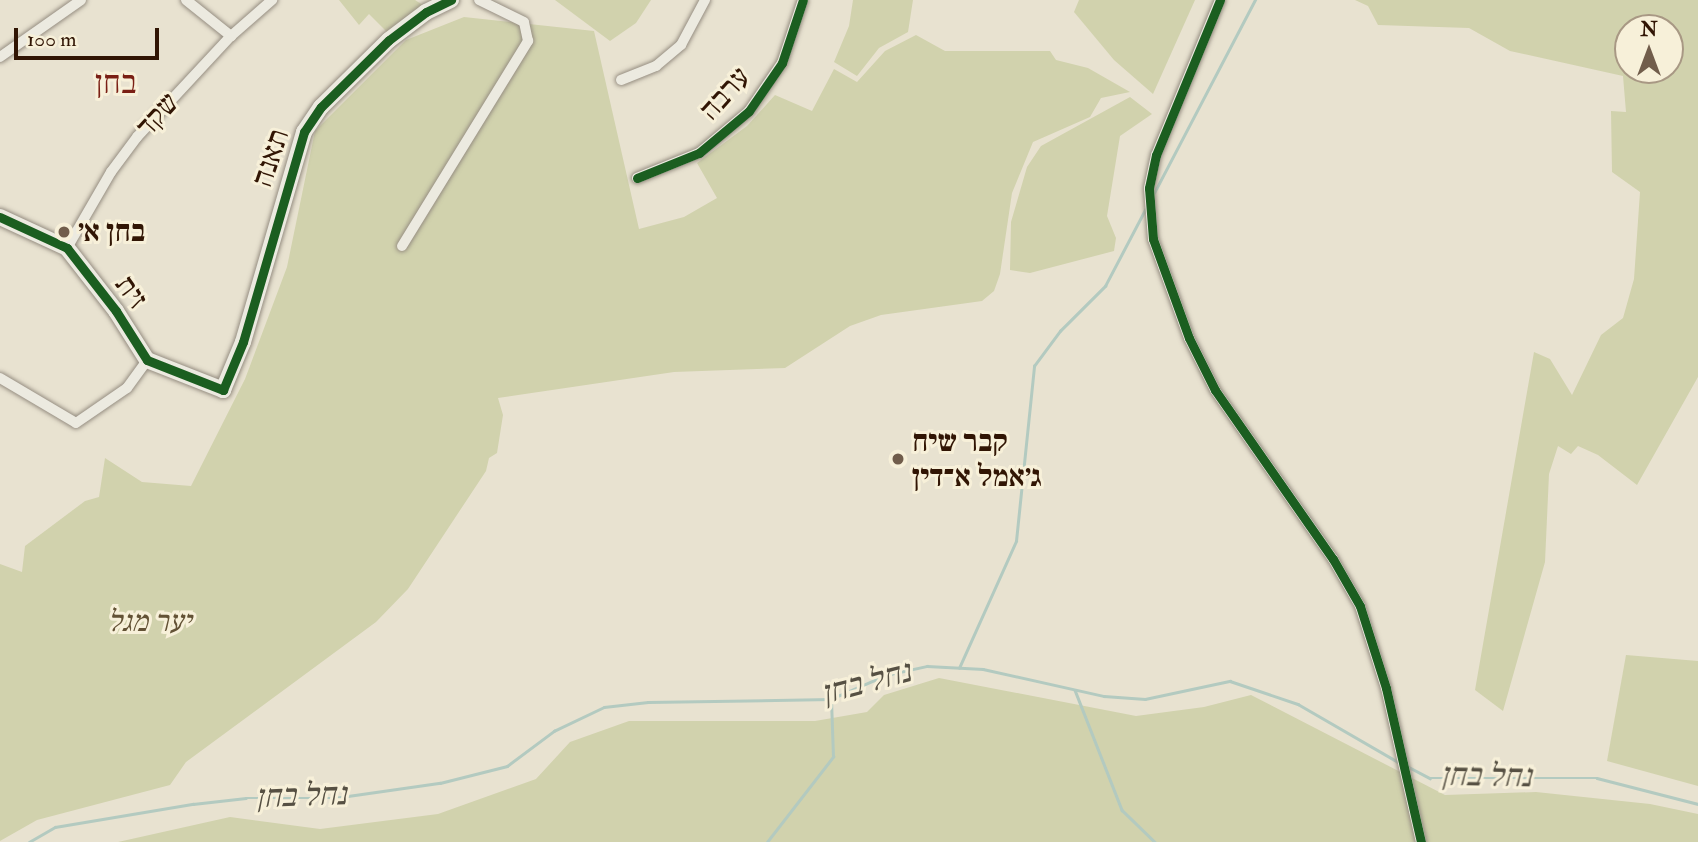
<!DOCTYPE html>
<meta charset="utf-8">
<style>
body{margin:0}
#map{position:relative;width:1698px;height:842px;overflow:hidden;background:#e8e2d0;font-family:"IM FELL Double Pica","Frank Ruhl Libre",serif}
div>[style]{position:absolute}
.green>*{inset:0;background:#d1d2ad}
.stream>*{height:2.5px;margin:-1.25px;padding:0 1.25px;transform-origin:1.25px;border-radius:1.25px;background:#b3cac0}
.roads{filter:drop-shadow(0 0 2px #968e82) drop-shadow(0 0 2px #968e82)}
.street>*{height:10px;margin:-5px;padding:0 5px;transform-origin:5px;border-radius:5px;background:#eceae0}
.secondary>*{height:16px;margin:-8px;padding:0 8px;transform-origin:8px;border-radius:8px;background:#eceae0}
.cycleway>*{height:9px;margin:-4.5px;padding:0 4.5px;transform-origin:4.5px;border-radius:4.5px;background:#1b5e20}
.dots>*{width:19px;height:19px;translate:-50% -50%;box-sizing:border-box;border:4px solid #f7f0d9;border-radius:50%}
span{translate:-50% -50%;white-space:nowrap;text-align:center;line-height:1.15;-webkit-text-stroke:6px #f7f0d9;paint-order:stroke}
.street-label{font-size:30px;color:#311504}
.poi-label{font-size:30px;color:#311504;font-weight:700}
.left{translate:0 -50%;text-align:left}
.park-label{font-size:30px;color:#635235;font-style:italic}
.water-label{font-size:32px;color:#565043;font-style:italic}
.quarter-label{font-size:33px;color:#7a1f14}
.north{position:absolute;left:1614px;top:14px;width:70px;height:70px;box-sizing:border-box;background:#f7f0d9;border:2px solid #a89884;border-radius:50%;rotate:0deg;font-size:19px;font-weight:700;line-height:28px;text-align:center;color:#311504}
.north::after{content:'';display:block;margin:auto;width:24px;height:32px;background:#715d4b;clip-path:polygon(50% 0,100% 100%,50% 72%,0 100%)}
.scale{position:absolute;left:14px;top:28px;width:145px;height:32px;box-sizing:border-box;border:4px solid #311504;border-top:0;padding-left:9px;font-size:21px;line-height:24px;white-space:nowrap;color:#311504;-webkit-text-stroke:5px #f7f0d9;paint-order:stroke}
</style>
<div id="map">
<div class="green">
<div style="clip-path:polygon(339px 0,415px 0,426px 7px,387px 32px,369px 14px,359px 25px)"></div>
<div style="clip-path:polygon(555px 0,651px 0,636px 23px,610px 41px)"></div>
<div style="clip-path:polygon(853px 0,913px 0,908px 32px,879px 48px,857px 76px,834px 62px,849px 26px)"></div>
<div style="clip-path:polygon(1079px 0,1195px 0,1153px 94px,1114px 60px,1074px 12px)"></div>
<div style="clip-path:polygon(evenodd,1355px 0,1698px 0,1698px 377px,1637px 485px,1598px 455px,1578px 446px,1571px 454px,1558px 446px,1549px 474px,1545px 562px,1503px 711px,1475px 690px,1534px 352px,1550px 359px,1572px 395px,1601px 335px,1623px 318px,1634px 279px,1640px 192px,1612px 172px,1611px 111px,1626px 112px,1623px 76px,1510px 51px,1469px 28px,1378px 25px,1368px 6px,1355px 0,1628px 28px,1670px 28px,1670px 70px,1628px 70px,1628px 28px)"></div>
<div style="clip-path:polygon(464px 17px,594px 31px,639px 229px,684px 217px,717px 198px,697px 163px,747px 126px,775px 95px,812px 111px,834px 69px,857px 82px,885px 51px,916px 35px,945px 51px,1050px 51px,1056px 60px,1088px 68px,1130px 92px,1101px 98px,1090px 117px,1033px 142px,1012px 193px,1000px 274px,994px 291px,982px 301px,881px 315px,850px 326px,785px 368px,674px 372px,498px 398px,503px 415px,497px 453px,489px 458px,486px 471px,408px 589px,376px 622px,186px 762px,170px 785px,37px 820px,0 841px,0 564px,22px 572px,25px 546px,85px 501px,99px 497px,105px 458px,142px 482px,191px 486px,245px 379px,287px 267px,315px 131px,406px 40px)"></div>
<div style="clip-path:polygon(1130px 97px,1152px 114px,1120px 136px,1107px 216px,1116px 238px,1114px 251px,1030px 273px,1010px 270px,1011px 222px,1027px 167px,1041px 146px)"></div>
<div style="clip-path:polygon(1626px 655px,1698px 661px,1698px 786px,1607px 761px)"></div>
<div style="clip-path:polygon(939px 678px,1136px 716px,1204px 707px,1251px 695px,1445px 795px,1536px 792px,1650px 804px,1698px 814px,1698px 842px,118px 842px,230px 817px,320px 829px,438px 814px,536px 779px,570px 742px,629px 721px,815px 721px,867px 712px,884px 695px)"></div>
</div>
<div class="stream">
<div style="left:1154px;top:193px;width:218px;rotate:-62.4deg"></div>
<div style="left:959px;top:668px;width:139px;rotate:-65.8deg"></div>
<div style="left:1016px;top:541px;width:176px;rotate:-84.1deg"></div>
<div style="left:1034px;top:366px;width:44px;rotate:-53.4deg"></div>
<div style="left:1060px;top:331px;width:64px;rotate:-45deg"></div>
<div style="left:1105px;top:286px;width:88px;rotate:-62.3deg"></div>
<div style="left:1075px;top:690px;width:129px;rotate:68.6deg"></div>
<div style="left:1122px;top:810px;width:46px;rotate:44.1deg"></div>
<div style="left:1407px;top:766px;width:26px;rotate:28deg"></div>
<div style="left:1430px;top:778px;width:167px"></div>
<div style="left:1597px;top:778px;width:104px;rotate:14.4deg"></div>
<div style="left:29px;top:842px;width:30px;rotate:-30deg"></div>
<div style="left:55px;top:827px;width:140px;rotate:-9.5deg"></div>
<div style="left:193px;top:804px;width:53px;rotate:-6.5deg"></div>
<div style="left:246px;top:798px;width:88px"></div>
<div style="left:334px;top:798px;width:107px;rotate:-8.1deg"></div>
<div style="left:440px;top:783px;width:69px;rotate:-14.2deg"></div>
<div style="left:507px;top:766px;width:59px;rotate:-36.7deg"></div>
<div style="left:554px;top:731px;width:55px;rotate:-25.6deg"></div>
<div style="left:604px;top:707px;width:44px;rotate:-6.5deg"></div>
<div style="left:648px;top:702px;width:183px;rotate:-0.9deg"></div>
<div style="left:831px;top:699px;width:60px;rotate:-23.6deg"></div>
<div style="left:886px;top:675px;width:42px;rotate:-12.4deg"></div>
<div style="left:927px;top:666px;width:56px;rotate:3.1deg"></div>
<div style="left:983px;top:669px;width:124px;rotate:12.6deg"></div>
<div style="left:1104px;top:696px;width:41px;rotate:4.2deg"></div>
<div style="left:1145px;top:699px;width:87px;rotate:-12deg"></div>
<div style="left:1230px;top:681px;width:72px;rotate:18.7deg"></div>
<div style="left:1298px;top:704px;width:116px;rotate:30.1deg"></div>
<div style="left:767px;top:842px;width:108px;rotate:-52.2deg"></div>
<div style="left:833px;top:757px;width:57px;rotate:-92deg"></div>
</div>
<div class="roads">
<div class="street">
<div style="left:186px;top:0;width:58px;rotate:38.7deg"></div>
<div style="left:1220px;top:0;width:168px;rotate:112.4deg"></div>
<div style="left:1156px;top:155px;width:34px;rotate:102deg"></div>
<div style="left:1149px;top:188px;width:51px;rotate:85.5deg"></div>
<div style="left:1153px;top:239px;width:105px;rotate:70deg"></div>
<div style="left:1189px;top:338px;width:58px;rotate:63.4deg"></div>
<div style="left:1215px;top:390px;width:206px;rotate:55.1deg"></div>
<div style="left:1333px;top:559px;width:54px;rotate:60.1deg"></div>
<div style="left:1360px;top:606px;width:86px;rotate:72.4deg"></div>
<div style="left:1386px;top:688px;width:158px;rotate:77.2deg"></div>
<div style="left:0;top:57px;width:99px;rotate:-35.1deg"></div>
<div style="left:621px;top:80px;width:38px;rotate:-22deg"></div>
<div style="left:656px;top:66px;width:33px;rotate:-40deg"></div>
<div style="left:681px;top:45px;width:51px;rotate:-61.9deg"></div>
<div style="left:637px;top:178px;width:67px;rotate:-22deg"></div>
<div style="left:699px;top:153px;width:65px;rotate:-40deg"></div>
<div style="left:749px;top:111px;width:58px;rotate:-55.5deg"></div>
<div style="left:782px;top:63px;width:66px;rotate:-71.6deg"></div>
<div style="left:402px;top:246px;width:241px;rotate:-58.4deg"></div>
<div style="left:528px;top:41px;width:19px;rotate:-102deg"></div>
<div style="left:524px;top:22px;width:50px;rotate:-153.9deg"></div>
<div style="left:67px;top:248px;width:88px;rotate:-59.9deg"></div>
<div style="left:111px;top:172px;width:44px;rotate:-53.4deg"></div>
<div style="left:137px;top:137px;width:138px;rotate:-47.1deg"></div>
<div style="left:231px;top:36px;width:55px;rotate:-41.3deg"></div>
<div style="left:0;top:378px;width:88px;rotate:30.6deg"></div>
<div style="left:76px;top:423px;width:62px;rotate:-34.5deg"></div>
<div style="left:127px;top:388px;width:34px;rotate:-54deg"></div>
</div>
<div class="secondary">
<div style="left:0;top:217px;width:74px;rotate:24.8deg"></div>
<div style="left:67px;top:248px;width:80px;rotate:52.1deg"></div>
<div style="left:116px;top:311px;width:58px;rotate:57.7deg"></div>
<div style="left:147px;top:360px;width:82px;rotate:21.5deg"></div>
<div style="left:223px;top:390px;width:52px;rotate:-67.4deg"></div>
<div style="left:243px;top:342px;width:219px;rotate:-73.8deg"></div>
<div style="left:304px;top:132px;width:30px;rotate:-56deg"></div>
<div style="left:321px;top:107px;width:95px;rotate:-44.6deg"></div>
<div style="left:389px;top:40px;width:46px;rotate:-37.1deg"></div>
<div style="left:426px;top:12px;width:28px;rotate:-26deg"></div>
</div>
</div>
<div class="cycleway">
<div style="left:1220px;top:0;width:168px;rotate:112.4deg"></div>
<div style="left:1156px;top:155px;width:34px;rotate:102deg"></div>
<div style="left:1149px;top:188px;width:51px;rotate:85.5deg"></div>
<div style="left:1153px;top:239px;width:105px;rotate:70deg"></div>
<div style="left:1189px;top:338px;width:58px;rotate:63.4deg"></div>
<div style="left:1215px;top:390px;width:206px;rotate:55.1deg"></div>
<div style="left:1333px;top:559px;width:54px;rotate:60.1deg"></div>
<div style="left:1360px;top:606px;width:86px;rotate:72.4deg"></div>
<div style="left:1386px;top:688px;width:158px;rotate:77.2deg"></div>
<div style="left:637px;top:178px;width:67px;rotate:-22deg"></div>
<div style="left:699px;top:153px;width:65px;rotate:-40deg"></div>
<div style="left:749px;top:111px;width:58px;rotate:-55.5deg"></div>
<div style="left:782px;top:63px;width:66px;rotate:-71.6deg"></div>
<div style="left:0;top:217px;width:74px;rotate:24.8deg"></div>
<div style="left:67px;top:248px;width:80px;rotate:52.1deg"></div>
<div style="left:116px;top:311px;width:58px;rotate:57.7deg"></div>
<div style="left:147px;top:360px;width:82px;rotate:21.5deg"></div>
<div style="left:223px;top:390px;width:52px;rotate:-67.4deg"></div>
<div style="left:243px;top:342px;width:219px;rotate:-73.8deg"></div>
<div style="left:304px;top:132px;width:30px;rotate:-56deg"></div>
<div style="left:321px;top:107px;width:95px;rotate:-44.6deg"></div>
<div style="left:389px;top:40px;width:46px;rotate:-37.1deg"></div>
<div style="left:426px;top:12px;width:28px;rotate:-26deg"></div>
</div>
<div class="dots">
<div style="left:64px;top:232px;background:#715d4b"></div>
<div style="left:898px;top:459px;background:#715d4b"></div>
</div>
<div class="street-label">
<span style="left:725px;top:94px;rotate:-48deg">ערבה</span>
<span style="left:158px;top:115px;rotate:-48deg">שקד</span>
<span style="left:271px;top:158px;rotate:-71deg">תאנה</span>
<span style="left:131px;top:292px;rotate:54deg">זית</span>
</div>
<div class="poi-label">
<span class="left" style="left:78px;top:232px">בחן א׳</span>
<span class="left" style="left:912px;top:459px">קבר שיח<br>ג׳אמל א־דין</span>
</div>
<div class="park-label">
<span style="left:149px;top:622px">יער מגל</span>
</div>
<div class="water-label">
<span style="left:866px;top:683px;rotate:-15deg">נחל בחן</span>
<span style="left:1486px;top:776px;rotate:1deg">נחל בחן</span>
<span style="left:301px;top:796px;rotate:-2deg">נחל בחן</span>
</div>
<div class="quarter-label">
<span style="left:116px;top:83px">בחן</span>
</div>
<div class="north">N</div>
<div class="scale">100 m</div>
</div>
